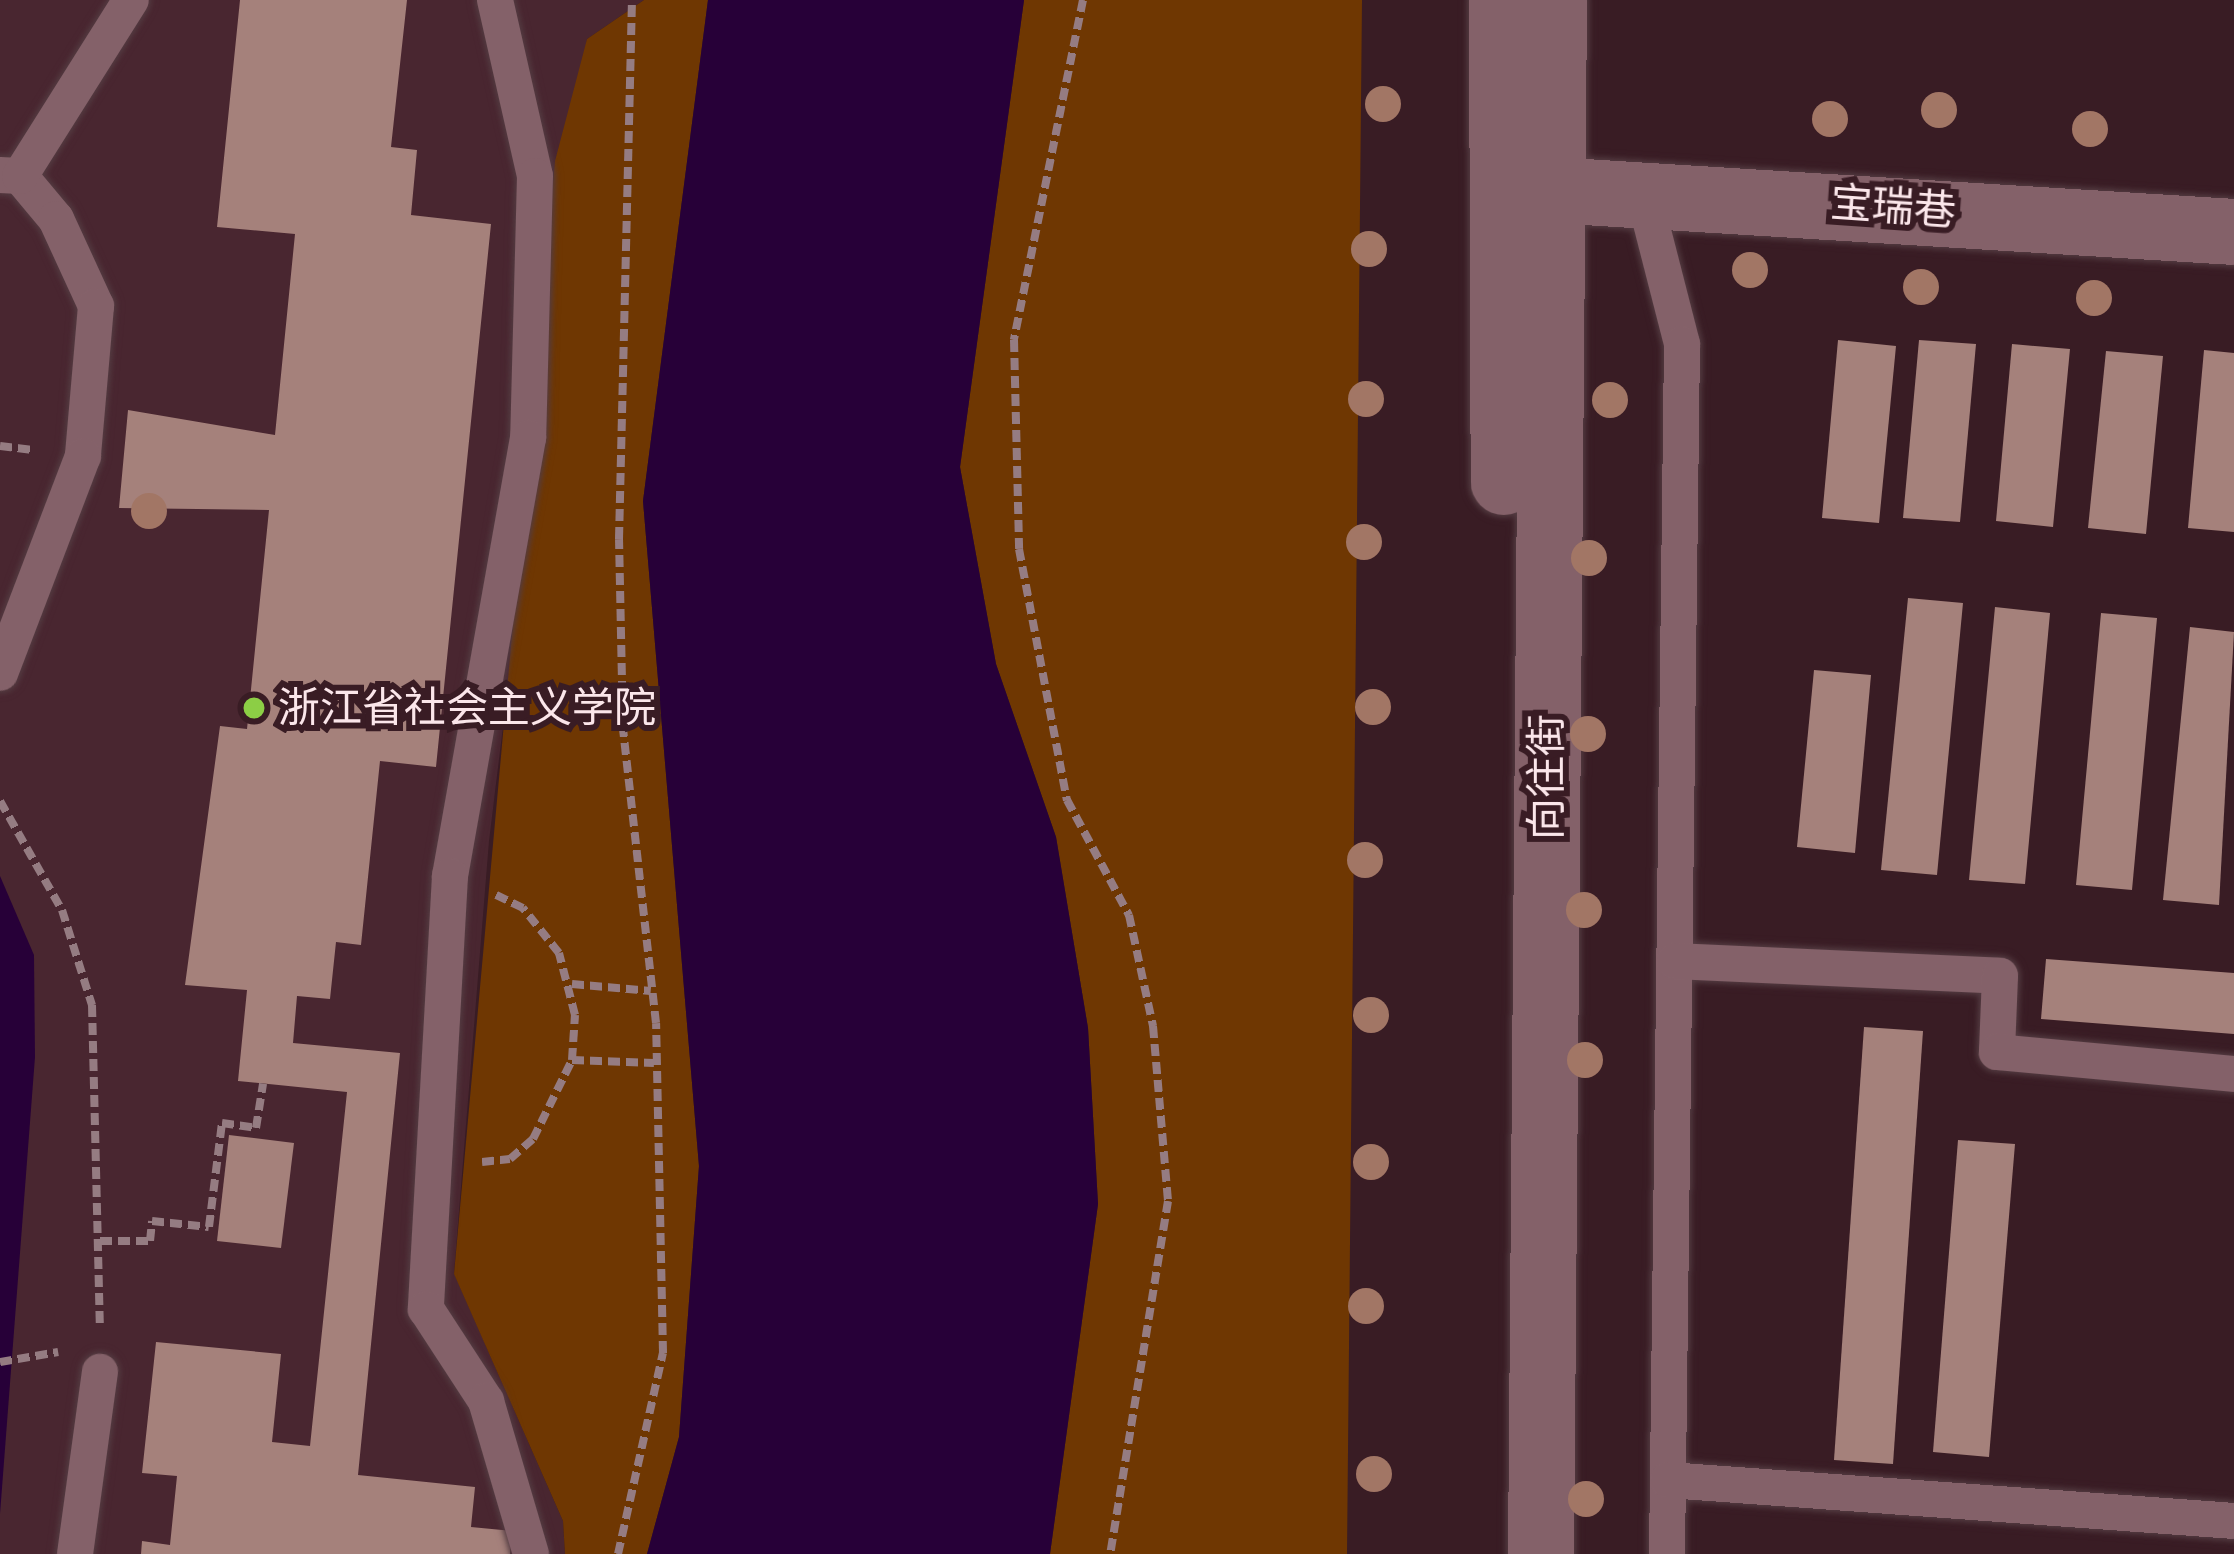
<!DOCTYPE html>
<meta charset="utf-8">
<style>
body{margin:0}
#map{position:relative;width:2234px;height:1554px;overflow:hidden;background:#391c24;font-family:"Zilla Slab","Noto Sans SC",serif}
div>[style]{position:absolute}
.built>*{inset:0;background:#492630}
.green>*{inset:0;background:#6f3702}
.water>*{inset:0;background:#270038}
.building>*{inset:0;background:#a5817b}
.path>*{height:8px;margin-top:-4px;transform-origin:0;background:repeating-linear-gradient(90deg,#957c82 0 12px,transparent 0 18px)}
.roads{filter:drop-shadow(0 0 3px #543c42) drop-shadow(0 0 3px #543c42)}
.service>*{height:36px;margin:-18px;padding:0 18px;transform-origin:18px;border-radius:18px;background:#846169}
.minor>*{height:66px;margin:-33px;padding:0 33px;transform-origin:33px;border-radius:33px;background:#846169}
.tertiary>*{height:66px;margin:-33px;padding:0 33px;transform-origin:33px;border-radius:33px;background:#846169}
.trees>*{width:36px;height:36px;margin:-18px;border-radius:50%;background:#a27665}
.dots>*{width:33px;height:33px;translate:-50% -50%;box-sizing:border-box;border:6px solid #391c24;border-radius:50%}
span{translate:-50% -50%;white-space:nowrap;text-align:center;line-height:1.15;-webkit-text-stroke:12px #391c24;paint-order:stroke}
.street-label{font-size:42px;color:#fbe6ea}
.poi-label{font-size:42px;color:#fbe6ea}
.left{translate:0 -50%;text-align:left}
</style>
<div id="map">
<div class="built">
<div style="clip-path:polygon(0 0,644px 0,587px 39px,489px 841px,454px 1273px,563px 1521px,565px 1554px,0 1554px)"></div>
</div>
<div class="green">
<div style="clip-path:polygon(644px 0,708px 0,643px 501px,699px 1166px,679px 1437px,647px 1554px,565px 1554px,563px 1521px,454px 1274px,555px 161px,587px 39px)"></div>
<div style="clip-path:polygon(1024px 0,1362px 0,1347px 1554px,1050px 1554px,1098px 1204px,1088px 1028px,1056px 837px,996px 664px,960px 467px)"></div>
</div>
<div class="water">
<div style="clip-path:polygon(708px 0,1024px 0,960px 467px,996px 664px,1056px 837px,1088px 1028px,1098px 1204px,1050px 1554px,647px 1554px,679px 1437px,699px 1166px,643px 501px)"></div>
<div style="clip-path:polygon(0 876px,34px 955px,35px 1057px,0 1514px)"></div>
</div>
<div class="building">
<div style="clip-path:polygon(240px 0,407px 0,391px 147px,417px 150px,411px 215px,491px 224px,436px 767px,380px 761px,361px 945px,336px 942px,330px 999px,297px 996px,293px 1043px,400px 1053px,358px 1475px,475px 1487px,471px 1527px,512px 1531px,510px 1554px,141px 1554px,142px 1541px,170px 1545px,177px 1476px,142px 1473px,156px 1342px,281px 1354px,272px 1442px,310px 1446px,347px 1092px,238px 1081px,247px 990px,185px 985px,220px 726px,247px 729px,269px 510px,119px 508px,128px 410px,275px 435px,295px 234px,217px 227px)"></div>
<div style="clip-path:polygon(1838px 340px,1896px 346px,1879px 523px,1822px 518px)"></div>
<div style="clip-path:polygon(1919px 340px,1976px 344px,1960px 522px,1903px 518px)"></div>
<div style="clip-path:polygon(2012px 344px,2070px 349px,2053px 527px,1996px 521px)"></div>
<div style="clip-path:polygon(2204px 350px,2234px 353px,2234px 532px,2188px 528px)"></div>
<div style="clip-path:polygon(2106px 351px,2163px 356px,2146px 534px,2088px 528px)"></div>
<div style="clip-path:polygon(1908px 598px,1963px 603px,1937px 875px,1881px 870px)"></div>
<div style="clip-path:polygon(1995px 607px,2050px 613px,2025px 884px,1969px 880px)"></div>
<div style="clip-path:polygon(2101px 613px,2157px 618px,2132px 890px,2076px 885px)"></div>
<div style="clip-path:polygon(2190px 627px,2234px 632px,2219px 905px,2163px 900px)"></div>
<div style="clip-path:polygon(1814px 670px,1871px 675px,1855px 853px,1797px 847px)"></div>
<div style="clip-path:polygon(2046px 959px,2234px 973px,2234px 1034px,2041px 1019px)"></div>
<div style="clip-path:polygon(1864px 1027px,1923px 1031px,1893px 1464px,1834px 1460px)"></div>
<div style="clip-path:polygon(229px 1135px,294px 1143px,281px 1248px,217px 1241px)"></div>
<div style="clip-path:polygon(1958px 1140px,2015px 1144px,1989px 1457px,1933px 1452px)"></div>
</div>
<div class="path">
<div style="left:1083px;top:0;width:347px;rotate:101.5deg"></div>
<div style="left:1014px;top:340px;width:209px;rotate:88.6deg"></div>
<div style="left:1019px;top:549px;width:256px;rotate:79.2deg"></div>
<div style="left:1067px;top:800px;width:131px;rotate:61.7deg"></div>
<div style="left:1129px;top:915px;width:114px;rotate:77.8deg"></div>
<div style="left:1153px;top:1026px;width:176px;rotate:85.1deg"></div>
<div style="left:1168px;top:1201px;width:358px;rotate:99.3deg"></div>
<div style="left:0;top:446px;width:33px;rotate:7deg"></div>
<div style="left:0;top:801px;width:125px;rotate:60.4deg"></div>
<div style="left:62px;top:910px;width:100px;rotate:72.5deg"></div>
<div style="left:92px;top:1005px;width:319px;rotate:88.6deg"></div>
<div style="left:572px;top:984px;width:79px;rotate:5.1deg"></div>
<div style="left:572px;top:1060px;width:82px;rotate:2.1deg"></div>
<div style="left:482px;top:1162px;width:28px;rotate:-6deg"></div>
<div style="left:510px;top:1159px;width:30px;rotate:-41deg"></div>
<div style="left:533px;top:1139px;width:88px;rotate:-63.7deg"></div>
<div style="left:572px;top:1060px;width:45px;rotate:-86.2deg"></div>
<div style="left:575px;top:1015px;width:64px;rotate:-104.5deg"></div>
<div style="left:559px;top:953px;width:58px;rotate:-128.7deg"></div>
<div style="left:523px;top:908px;width:30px;rotate:-154deg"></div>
<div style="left:100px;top:1241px;width:50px"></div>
<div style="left:150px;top:1241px;width:20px;rotate:-84deg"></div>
<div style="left:152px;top:1221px;width:57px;rotate:6deg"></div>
<div style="left:209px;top:1227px;width:105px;rotate:-82.9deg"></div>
<div style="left:222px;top:1123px;width:34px;rotate:8deg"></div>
<div style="left:256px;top:1128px;width:45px;rotate:-81deg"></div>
<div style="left:0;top:1362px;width:59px;rotate:-9.8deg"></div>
<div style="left:618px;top:1554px;width:206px;rotate:-77.4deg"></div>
<div style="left:663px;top:1353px;width:330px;rotate:-91.2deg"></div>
<div style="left:656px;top:1023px;width:296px;rotate:-96.4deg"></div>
<div style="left:623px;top:729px;width:190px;rotate:-91.2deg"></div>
<div style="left:619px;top:539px;width:539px;rotate:-88.62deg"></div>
</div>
<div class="roads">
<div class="service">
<div style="left:495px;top:0;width:180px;rotate:77.2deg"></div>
<div style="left:535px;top:176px;width:262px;rotate:91.5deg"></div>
<div style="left:528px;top:438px;width:445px;rotate:100.1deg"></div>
<div style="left:450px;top:876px;width:434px;rotate:93.2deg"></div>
<div style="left:426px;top:1309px;width:110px;rotate:56.9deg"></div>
<div style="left:486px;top:1401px;width:159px;rotate:73.6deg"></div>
<div style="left:0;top:175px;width:20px;rotate:3deg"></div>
<div style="left:20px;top:176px;width:56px;rotate:50.1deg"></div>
<div style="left:56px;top:219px;width:96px;rotate:65.3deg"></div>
<div style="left:96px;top:306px;width:151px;rotate:95deg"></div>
<div style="left:83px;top:456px;width:232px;rotate:110.9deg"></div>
<div style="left:20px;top:176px;width:208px;rotate:-57.8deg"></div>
<div style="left:1642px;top:188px;width:161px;rotate:75.6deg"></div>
<div style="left:1682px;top:344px;width:1210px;rotate:90.71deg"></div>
<div style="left:1675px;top:961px;width:325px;rotate:2.6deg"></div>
<div style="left:2000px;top:976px;width:76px;rotate:92.3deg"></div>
<div style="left:1997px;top:1052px;width:238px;rotate:5.3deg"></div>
<div style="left:1668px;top:1480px;width:567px;rotate:4.14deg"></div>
<div style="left:75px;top:1554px;width:184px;rotate:-82.2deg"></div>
</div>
<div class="minor">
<div style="left:1552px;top:190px;width:683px;rotate:3.52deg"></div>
</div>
<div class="tertiary">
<div style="left:1502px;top:0;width:482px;rotate:89.8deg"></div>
<div style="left:1541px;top:1554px;width:1554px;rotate:-89.52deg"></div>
</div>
</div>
<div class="trees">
<div style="left:1383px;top:104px"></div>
<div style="left:1939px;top:110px"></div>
<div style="left:1830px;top:119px"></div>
<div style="left:2090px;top:129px"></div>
<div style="left:1369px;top:249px"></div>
<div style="left:1750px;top:270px"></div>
<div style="left:1921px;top:287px"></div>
<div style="left:2094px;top:298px"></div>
<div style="left:1366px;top:399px"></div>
<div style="left:1610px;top:400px"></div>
<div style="left:149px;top:511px"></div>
<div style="left:1364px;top:542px"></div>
<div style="left:1589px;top:558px"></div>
<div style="left:1373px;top:707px"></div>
<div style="left:1588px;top:734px"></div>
<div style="left:1365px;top:860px"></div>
<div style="left:1584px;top:910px"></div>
<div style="left:1371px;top:1015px"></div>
<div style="left:1585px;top:1060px"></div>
<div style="left:1371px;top:1162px"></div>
<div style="left:1366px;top:1306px"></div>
<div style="left:1374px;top:1474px"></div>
<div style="left:1586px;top:1499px"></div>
</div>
<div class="dots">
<div style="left:254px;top:708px;background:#8cce45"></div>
</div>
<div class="street-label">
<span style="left:1893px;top:207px;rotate:4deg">宝瑞巷</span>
<span style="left:1547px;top:777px;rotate:-90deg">向往街</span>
</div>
<div class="poi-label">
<span class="left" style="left:278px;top:708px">浙江省社会主义学院</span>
</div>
</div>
